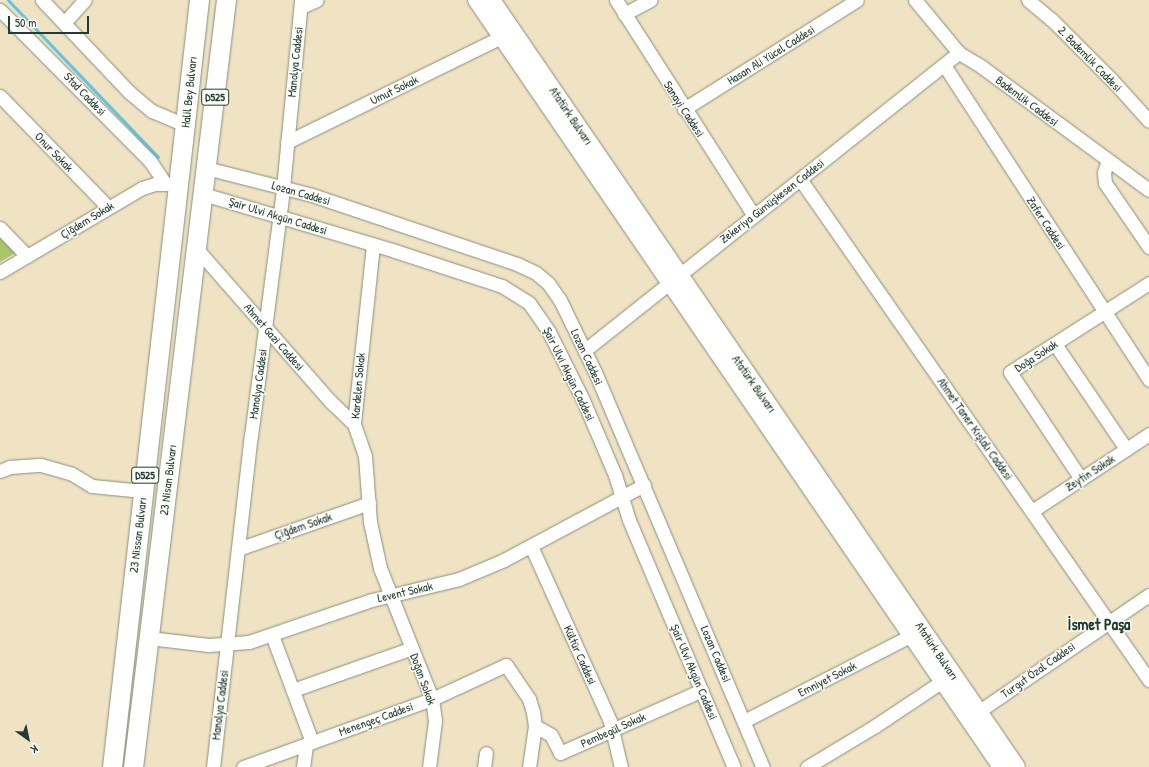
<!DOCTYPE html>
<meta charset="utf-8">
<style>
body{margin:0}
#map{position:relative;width:1149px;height:767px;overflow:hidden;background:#efe3c4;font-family:"Patrick Hand",sans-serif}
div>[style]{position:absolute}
.green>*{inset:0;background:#aac66d}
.stream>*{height:3px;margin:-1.5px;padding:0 1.5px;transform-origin:1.5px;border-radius:1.5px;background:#62c5e0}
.roads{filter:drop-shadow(0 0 1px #87907c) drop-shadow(0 0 1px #87907c)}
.minor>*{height:13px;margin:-6.5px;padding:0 6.5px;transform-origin:6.5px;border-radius:6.5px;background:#fff}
.major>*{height:16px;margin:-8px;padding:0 8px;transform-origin:8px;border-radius:8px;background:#fff}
.highway>*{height:19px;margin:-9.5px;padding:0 9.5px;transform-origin:9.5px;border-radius:9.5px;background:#fff}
span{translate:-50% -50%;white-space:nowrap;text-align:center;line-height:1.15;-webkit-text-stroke:3px #fdfcf7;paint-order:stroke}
.shield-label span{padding:1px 3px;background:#fdfcf7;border:1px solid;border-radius:3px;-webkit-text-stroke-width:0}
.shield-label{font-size:11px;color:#1f3d34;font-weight:700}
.street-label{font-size:12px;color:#1f3d34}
.district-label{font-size:16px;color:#1f3d34;font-weight:700}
.north{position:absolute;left:8px;top:719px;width:40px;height:40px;-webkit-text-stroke:3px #fdfcf7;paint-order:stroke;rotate:147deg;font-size:11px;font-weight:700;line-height:16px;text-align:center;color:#1f3d34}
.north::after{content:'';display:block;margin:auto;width:14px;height:18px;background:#1f3d34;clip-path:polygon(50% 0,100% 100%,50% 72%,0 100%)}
.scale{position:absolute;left:8px;top:16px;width:81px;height:18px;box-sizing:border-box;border:2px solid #1f3d34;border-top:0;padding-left:5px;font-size:12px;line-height:14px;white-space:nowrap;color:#1f3d34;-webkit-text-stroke:3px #fdfcf7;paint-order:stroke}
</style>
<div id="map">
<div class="green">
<div style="clip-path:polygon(0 235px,17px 252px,0 262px)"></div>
</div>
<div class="stream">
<div style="left:8px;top:0;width:217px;rotate:46.3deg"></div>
</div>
<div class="roads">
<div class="minor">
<div style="left:42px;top:0;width:127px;rotate:46.6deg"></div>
<div style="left:129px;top:92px;width:30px;rotate:40deg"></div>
<div style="left:152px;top:111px;width:36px;rotate:23deg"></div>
<div style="left:616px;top:0;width:256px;rotate:57.4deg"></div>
<div style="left:915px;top:0;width:69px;rotate:50.3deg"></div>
<div style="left:959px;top:53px;width:27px;rotate:31deg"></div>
<div style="left:982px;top:67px;width:207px;rotate:36.4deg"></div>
<div style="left:1028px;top:0;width:30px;rotate:40deg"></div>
<div style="left:1051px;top:19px;width:86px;rotate:45deg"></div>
<div style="left:1112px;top:80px;width:55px;rotate:47.9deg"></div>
<div style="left:301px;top:7px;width:17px;rotate:-24deg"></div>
<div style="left:0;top:10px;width:213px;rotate:45.2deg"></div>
<div style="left:150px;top:161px;width:27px;rotate:56deg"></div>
<div style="left:624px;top:14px;width:30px;rotate:-28deg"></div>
<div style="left:64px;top:23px;width:31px;rotate:-48deg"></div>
<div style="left:944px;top:65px;width:376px;rotate:56.9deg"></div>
<div style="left:0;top:96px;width:155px;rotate:45.8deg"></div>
<div style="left:684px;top:109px;width:204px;rotate:-32.2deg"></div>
<div style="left:287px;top:142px;width:238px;rotate:-26.1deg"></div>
<div style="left:1108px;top:161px;width:12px;rotate:110deg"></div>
<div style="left:1104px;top:172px;width:11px;rotate:85deg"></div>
<div style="left:1105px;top:183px;width:78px;rotate:55.5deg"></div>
<div style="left:206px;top:168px;width:109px;rotate:14.3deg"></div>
<div style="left:312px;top:195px;width:216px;rotate:18.6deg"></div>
<div style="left:517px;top:264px;width:21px;rotate:25deg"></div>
<div style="left:536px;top:273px;width:16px;rotate:40deg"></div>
<div style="left:548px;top:283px;width:21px;rotate:55deg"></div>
<div style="left:560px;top:300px;width:80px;rotate:64.1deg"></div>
<div style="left:595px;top:372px;width:429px;rotate:67deg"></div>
<div style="left:800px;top:179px;width:611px;rotate:55.14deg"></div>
<div style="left:203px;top:194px;width:200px;rotate:16.5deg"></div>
<div style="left:395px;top:251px;width:113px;rotate:18.1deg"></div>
<div style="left:502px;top:286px;width:32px;rotate:32deg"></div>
<div style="left:529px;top:303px;width:35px;rotate:55deg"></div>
<div style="left:549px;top:332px;width:76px;rotate:63.4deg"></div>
<div style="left:583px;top:400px;width:82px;rotate:66.9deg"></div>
<div style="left:615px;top:475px;width:47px;rotate:72.7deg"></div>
<div style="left:629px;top:520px;width:268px;rotate:67deg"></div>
<div style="left:0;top:228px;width:39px;rotate:46deg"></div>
<div style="left:373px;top:245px;width:180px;rotate:96.1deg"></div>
<div style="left:354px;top:424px;width:34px;rotate:71deg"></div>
<div style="left:365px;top:456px;width:66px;rotate:85.7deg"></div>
<div style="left:370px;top:522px;width:47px;rotate:77.7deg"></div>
<div style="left:380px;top:568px;width:141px;rotate:68.3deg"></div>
<div style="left:432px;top:699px;width:22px;rotate:82deg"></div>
<div style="left:435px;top:721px;width:46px;rotate:97.4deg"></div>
<div style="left:196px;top:248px;width:203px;rotate:48.8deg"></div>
<div style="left:330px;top:401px;width:33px;rotate:44deg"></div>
<div style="left:0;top:272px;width:165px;rotate:-30.6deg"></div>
<div style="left:142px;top:188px;width:14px;rotate:-17deg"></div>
<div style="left:155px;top:184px;width:17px"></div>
<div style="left:1055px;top:344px;width:127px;rotate:55.9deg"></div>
<div style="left:585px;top:350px;width:478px;rotate:-38.5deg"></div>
<div style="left:0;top:471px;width:11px;rotate:-22deg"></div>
<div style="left:10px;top:467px;width:31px;rotate:-4deg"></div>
<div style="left:41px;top:465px;width:32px;rotate:16deg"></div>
<div style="left:72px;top:474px;width:23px;rotate:31deg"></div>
<div style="left:92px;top:486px;width:51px;rotate:5.6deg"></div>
<div style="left:1081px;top:479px;width:128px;rotate:-123.6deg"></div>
<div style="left:1010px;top:372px;width:165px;rotate:-32.6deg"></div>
<div style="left:1032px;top:511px;width:140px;rotate:-33.3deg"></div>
<div style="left:531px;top:546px;width:192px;rotate:65.7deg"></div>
<div style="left:610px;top:721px;width:47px;rotate:76.6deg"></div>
<div style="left:238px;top:549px;width:139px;rotate:-19.3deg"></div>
<div style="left:272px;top:635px;width:114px;rotate:69.5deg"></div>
<div style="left:149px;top:638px;width:60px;rotate:6.7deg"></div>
<div style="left:209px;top:645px;width:40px;rotate:-4.3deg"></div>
<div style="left:249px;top:642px;width:130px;rotate:-18.9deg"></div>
<div style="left:372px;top:600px;width:89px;rotate:-13.6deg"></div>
<div style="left:459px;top:579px;width:49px;rotate:-22.9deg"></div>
<div style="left:504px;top:560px;width:159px;rotate:-28.2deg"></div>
<div style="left:293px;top:690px;width:126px;rotate:-19.4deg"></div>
<div style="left:972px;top:716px;width:214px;rotate:-34.4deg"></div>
<div style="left:744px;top:721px;width:186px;rotate:-27.1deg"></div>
<div style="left:535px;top:726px;width:18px;rotate:29deg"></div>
<div style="left:551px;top:735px;width:20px;rotate:63deg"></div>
<div style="left:560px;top:753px;width:155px;rotate:-23.9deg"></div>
<div style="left:213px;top:767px;width:333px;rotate:-83.5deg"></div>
<div style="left:251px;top:436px;width:250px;rotate:-82.6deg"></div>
<div style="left:283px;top:188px;width:189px;rotate:-84.5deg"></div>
<div style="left:243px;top:767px;width:201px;rotate:-19.8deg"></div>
<div style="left:432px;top:699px;width:81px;rotate:-24.7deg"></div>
<div style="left:506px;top:665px;width:41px;rotate:55.9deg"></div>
<div style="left:529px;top:699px;width:14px;rotate:73deg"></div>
<div style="left:533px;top:712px;width:14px;rotate:82deg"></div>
<div style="left:535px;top:726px;width:41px;rotate:98.3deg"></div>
<div style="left:303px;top:767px;width:22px;rotate:-82deg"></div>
<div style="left:484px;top:767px;width:14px;rotate:-82deg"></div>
<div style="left:807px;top:767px;width:79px;rotate:-31.1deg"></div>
<div style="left:875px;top:726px;width:90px;rotate:-33.7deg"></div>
</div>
<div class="major">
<div style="left:476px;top:0;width:929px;rotate:55.61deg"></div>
<div style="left:492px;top:0;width:929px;rotate:55.61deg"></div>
</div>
<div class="highway">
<div style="left:112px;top:767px;width:772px;rotate:-83.53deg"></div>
<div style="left:133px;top:767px;width:773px;rotate:-83.09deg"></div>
</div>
</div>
<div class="shield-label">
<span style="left:215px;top:97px">D525</span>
<span style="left:145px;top:475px">D525</span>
</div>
<div class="street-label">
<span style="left:771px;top:55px;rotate:-32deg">Hasan Ali Yücel Caddesi</span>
<span style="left:1090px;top:59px;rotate:46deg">2. Bademlik Caddesi</span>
<span style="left:295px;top:62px;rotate:-84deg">Manolya Caddesi</span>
<span style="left:394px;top:90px;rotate:-26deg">Umut Sokak</span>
<span style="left:189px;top:92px;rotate:-84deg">Halil Bey Bulvarı</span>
<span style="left:85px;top:94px;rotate:46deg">Stad Caddesi</span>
<span style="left:1027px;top:101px;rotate:37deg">Bademlik Caddesi</span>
<span style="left:684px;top:109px;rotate:57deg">Sanayi Caddesi</span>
<span style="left:571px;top:116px;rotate:56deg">Atatürk Bulvarı</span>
<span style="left:54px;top:152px;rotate:46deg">Onur Sokak</span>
<span style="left:301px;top:193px;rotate:16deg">Lozan Caddesi</span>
<span style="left:772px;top:201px;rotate:-38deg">Zekeriya Gümüşkesen Caddesi</span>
<span style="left:278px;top:216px;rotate:17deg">Şair Ulvi Akgün Caddesi</span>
<span style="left:87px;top:220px;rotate:-31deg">Çiğdem Sokak</span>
<span style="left:1046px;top:223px;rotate:57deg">Zafer Caddesi</span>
<span style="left:274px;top:337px;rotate:49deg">Ahmet Gazi Caddesi</span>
<span style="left:1036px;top:356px;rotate:-33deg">Doğa Sokak</span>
<span style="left:587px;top:357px;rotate:65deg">Lozan Caddesi</span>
<span style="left:569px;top:374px;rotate:64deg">Şair Ulvi Akgün Caddesi</span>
<span style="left:258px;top:384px;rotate:-82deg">Manolya Caddesi</span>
<span style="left:754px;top:384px;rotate:55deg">Atatürk Bulvarı</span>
<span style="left:358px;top:386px;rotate:-85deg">Kardelen Sokak</span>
<span style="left:975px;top:429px;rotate:55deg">Ahmet Taner Kışlalı Caddesi</span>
<span style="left:1090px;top:473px;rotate:-33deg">Zeytin Sokak</span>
<span style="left:168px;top:480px;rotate:-83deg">23 Nisan Bulvarı</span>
<span style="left:303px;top:526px;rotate:-19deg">Çiğdem Sokak</span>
<span style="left:138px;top:535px;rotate:-83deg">23 Nissan Bulvarı</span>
<span style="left:405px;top:592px;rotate:-13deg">Levent Sokak</span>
<span style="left:937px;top:651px;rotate:56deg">Atatürk Bulvarı</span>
<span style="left:716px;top:654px;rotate:67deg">Lozan Caddesi</span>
<span style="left:580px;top:655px;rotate:66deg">Kültür Caddesi</span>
<span style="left:1038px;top:670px;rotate:-35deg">Turgut Özal Caddesi</span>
<span style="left:694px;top:672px;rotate:67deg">Şair Ulvi Akgün Caddesi</span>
<span style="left:423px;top:679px;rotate:70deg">Doğan Sokak</span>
<span style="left:827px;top:679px;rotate:-27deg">Emniyet Sokak</span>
<span style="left:220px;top:705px;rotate:-83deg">Manolya Caddesi</span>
<span style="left:376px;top:719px;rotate:-20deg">Menengeç Caddesi</span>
<span style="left:613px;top:730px;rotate:-24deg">Pembegül Sokak</span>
</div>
<div class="district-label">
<span style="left:1099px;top:624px">İsmet Paşa</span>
</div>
<div class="north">K</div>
<div class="scale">50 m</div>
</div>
